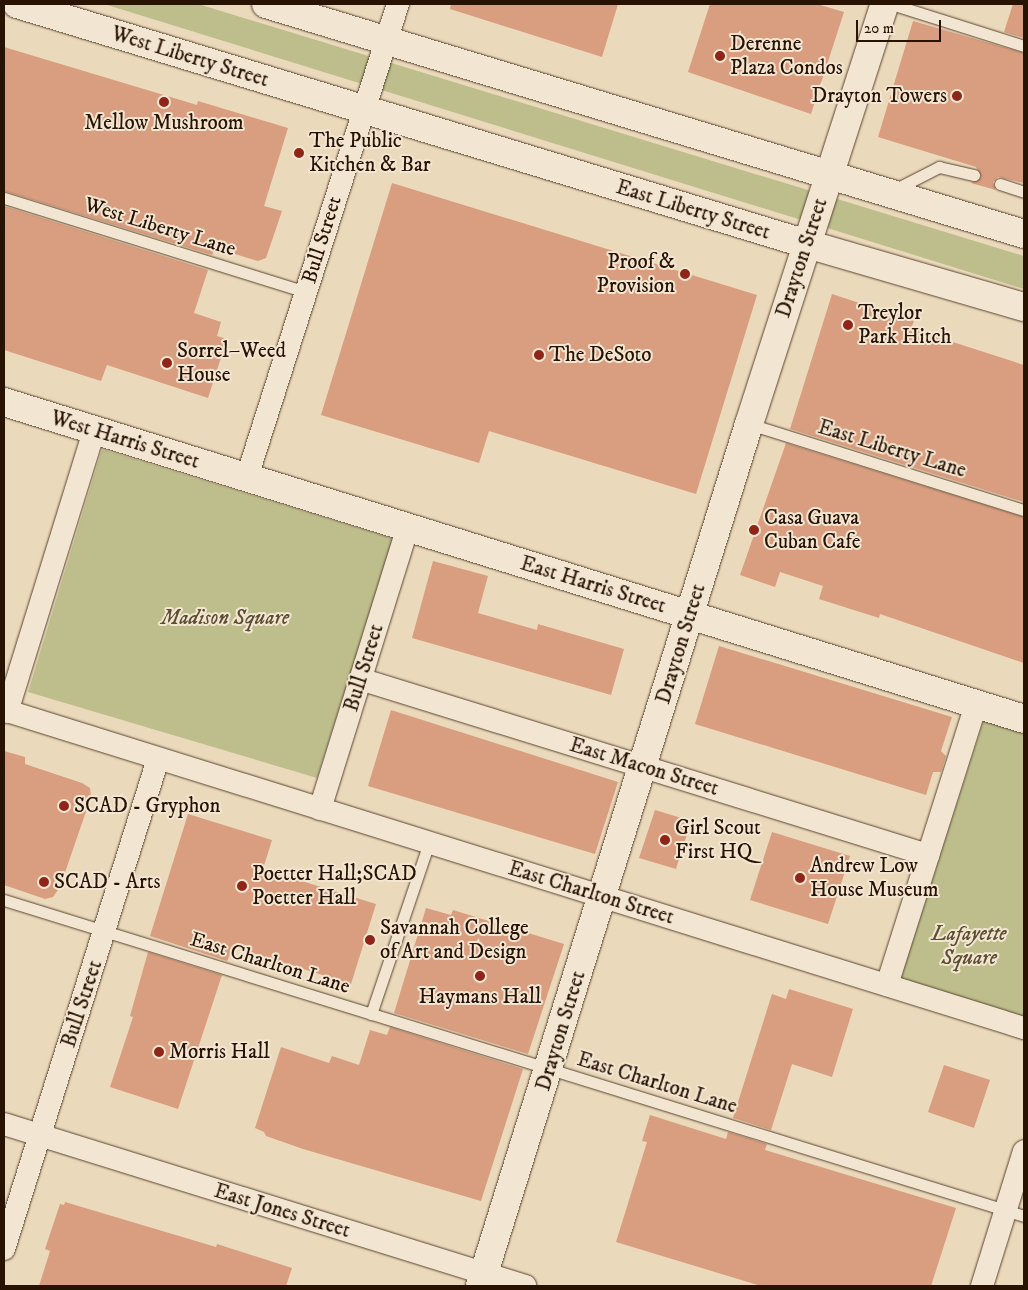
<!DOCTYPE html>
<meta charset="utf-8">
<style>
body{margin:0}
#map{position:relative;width:1028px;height:1290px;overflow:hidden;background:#ebd9bb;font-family:"IM FELL DW Pica",serif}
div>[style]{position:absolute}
.green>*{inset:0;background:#bdbe8c}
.building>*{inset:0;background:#d99d7f}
.roads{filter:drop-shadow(0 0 1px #594430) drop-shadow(0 0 1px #594430)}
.lane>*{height:11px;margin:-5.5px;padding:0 5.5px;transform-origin:5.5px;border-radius:5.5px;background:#f2e6d3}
.street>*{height:22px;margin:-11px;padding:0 11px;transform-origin:11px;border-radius:11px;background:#f2e6d3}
.secondary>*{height:28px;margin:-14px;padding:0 14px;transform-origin:14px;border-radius:14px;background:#f2e6d3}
.dots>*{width:14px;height:14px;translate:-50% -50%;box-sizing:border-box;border:2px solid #f2e6d3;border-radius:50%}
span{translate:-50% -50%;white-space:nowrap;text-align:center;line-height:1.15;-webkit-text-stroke:4px #f2e6d3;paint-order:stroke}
.poi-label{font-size:21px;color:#281202}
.left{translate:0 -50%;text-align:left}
.right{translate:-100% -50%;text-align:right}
.street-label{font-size:21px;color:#281202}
.park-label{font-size:21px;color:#5c4e32;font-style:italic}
.frame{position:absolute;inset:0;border:5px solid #281202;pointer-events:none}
.scale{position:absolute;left:856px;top:20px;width:85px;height:22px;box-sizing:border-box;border:2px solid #281202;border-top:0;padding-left:6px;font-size:15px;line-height:18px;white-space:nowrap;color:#281202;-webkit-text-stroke:4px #f2e6d3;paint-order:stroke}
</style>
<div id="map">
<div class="green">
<div style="clip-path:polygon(104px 4px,198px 4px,1024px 256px,1024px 289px)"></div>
<div style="clip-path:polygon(102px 449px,394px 539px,317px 778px,28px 692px)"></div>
<div style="clip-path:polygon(986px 713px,1024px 725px,1024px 1020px,900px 981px)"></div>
</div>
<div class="building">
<div style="clip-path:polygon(451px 4px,618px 4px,602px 57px,450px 9px)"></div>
<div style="clip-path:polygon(710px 4px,817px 4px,844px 12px,811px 114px,688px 72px)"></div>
<div style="clip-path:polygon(1013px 4px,1024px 4px,1024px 38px,1004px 32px)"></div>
<div style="clip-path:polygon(913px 21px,1024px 53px,1024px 183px,998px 177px,993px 182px,996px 190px,971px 183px,981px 177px,976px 167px,878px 137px)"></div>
<div style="clip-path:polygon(4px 47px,197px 105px,198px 101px,288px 128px,264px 206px,282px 211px,266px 258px,258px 261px,215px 248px,212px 255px,4px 191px)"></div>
<div style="clip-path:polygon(392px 183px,757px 295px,696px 494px,489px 431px,479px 463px,321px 415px)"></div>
<div style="clip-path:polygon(4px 206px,208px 270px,194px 313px,221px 322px,217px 336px,227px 339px,208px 398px,107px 365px,101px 381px,4px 350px)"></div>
<div style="clip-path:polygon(832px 294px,914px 321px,912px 326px,922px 332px,1024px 365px,1024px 502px,790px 429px)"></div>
<div style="clip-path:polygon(786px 443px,1024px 517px,1024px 663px,880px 614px,879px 618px,819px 599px,823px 586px,780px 572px,775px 587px,740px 575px)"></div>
<div style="clip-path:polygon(433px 561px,488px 576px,478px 613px,537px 630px,538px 624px,624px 649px,611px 695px,412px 638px)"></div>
<div style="clip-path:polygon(719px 646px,952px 717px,941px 751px,946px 756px,941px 772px,933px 772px,926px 795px,695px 724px)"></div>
<div style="clip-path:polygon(391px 710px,618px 782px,595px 854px,368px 786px)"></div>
<div style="clip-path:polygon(4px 751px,25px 757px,25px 764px,82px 783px,90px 788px,91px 797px,60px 887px,53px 897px,45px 899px,4px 885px)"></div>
<div style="clip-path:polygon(655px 810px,691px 821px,676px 869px,639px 858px)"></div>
<div style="clip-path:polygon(188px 814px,272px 840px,263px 869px,376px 904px,351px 984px,233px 947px,227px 961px,150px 936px)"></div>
<div style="clip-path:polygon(772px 832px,850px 856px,828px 924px,750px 900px)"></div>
<div style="clip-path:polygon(426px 908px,451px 915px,453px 910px,564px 944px,528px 1054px,394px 1013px)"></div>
<div style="clip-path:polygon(148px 952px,222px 975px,178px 1109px,110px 1087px,133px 1017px,130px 1016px)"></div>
<div style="clip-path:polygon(789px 989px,853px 1009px,832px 1077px,792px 1064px,771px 1130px,733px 1118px,772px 994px,786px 999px)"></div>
<div style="clip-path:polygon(390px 1027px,523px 1069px,481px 1201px,303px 1149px,266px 1136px,264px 1132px,255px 1128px,281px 1047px,329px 1063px,332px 1056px,359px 1065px,370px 1030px,387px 1035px)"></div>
<div style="clip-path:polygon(944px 1065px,990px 1080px,974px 1128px,928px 1112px)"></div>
<div style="clip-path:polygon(650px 1115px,726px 1139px,728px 1132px,767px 1144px,765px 1150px,956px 1208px,931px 1286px,761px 1286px,616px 1242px,647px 1142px,642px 1141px)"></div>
<div style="clip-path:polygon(65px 1202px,216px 1247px,217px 1244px,292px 1268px,286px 1286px,39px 1286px,50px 1251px,45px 1249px,60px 1204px,64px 1205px)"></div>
</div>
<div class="roads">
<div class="lane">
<div style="left:891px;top:4px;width:139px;rotate:17.5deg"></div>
<div style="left:1000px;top:184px;width:25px;rotate:18deg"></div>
<div style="left:892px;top:191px;width:53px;rotate:-27.1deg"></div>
<div style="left:939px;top:167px;width:36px;rotate:13deg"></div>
<div style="left:4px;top:198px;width:315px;rotate:17.3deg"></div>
<div style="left:749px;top:424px;width:288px;rotate:17.4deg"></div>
<div style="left:4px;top:900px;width:1068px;rotate:17.21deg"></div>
<div style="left:371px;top:1014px;width:181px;rotate:-71.3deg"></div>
</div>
<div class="street">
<div style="left:247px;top:477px;width:497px;rotate:-72.3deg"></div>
<div style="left:360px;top:679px;width:595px;rotate:17.22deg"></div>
<div style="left:4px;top:710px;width:1068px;rotate:17.32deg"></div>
<div style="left:7px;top:712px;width:294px;rotate:-72.8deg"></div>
<div style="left:320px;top:809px;width:295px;rotate:-72.7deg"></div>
<div style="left:887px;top:985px;width:295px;rotate:-72.4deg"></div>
<div style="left:4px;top:1124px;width:546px;rotate:17.27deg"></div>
<div style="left:4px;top:1249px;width:514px;rotate:-72.55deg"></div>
<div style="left:982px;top:1286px;width:141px;rotate:-72.7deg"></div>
</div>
<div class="secondary">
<div style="left:17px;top:4px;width:826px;rotate:16.9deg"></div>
<div style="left:807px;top:244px;width:226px;rotate:16.2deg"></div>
<div style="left:266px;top:4px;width:792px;rotate:16.88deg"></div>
<div style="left:4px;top:402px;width:1068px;rotate:17.26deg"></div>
<div style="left:480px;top:1286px;width:903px;rotate:-72.67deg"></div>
<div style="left:749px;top:424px;width:441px;rotate:-72.1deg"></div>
</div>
</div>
<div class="dots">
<div style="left:720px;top:56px;background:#8f2418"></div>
<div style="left:957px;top:96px;background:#8f2418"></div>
<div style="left:164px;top:102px;background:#8f2418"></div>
<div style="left:299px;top:153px;background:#8f2418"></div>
<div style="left:685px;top:274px;background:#8f2418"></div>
<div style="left:848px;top:325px;background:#8f2418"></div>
<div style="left:539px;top:355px;background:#8f2418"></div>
<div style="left:167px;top:363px;background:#8f2418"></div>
<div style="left:754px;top:530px;background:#8f2418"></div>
<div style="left:64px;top:806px;background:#8f2418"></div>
<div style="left:665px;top:840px;background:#8f2418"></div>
<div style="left:800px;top:878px;background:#8f2418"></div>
<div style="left:44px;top:882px;background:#8f2418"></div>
<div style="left:242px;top:886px;background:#8f2418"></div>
<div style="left:370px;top:940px;background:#8f2418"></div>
<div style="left:480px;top:976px;background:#8f2418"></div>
<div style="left:159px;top:1052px;background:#8f2418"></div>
</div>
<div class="poi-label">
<span class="left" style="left:730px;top:56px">Derenne<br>Plaza Condos</span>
<span class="right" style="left:947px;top:96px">Drayton Towers</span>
<span style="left:164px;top:123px">Mellow Mushroom</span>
<span class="left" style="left:309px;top:153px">The Public<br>Kitchen &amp; Bar</span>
<span class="right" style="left:675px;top:274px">Proof &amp;<br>Provision</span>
<span class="left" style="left:858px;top:325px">Treylor<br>Park Hitch</span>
<span class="left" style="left:177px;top:363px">Sorrel–Weed<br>House</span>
<span class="left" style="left:549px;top:355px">The DeSoto</span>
<span class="left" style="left:764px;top:530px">Casa Guava<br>Cuban Cafe</span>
<span class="left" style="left:74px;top:806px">SCAD - Gryphon</span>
<span class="left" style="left:675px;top:840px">Girl Scout<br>First HQ</span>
<span class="left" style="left:810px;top:878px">Andrew Low<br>House Museum</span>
<span class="left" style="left:252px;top:886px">Poetter Hall;SCAD<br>Poetter Hall</span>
<span class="left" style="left:54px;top:882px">SCAD - Arts</span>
<span class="left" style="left:380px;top:940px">Savannah College<br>of Art and Design</span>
<span style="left:480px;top:997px">Haymans Hall</span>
<span class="left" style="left:169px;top:1052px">Morris Hall</span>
</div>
<div class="street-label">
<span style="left:190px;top:57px;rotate:17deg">West Liberty Street</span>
<span style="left:693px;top:210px;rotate:17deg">East Liberty Street</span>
<span style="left:160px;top:227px;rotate:17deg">West Liberty Lane</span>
<span style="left:322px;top:240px;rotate:-73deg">Bull Street</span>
<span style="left:802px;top:258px;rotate:-72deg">Drayton Street</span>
<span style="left:125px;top:440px;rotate:17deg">West Harris Street</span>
<span style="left:892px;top:449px;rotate:17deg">East Liberty Lane</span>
<span style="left:593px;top:585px;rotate:17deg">East Harris Street</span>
<span style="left:681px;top:644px;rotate:-73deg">Drayton Street</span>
<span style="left:364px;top:668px;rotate:-73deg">Bull Street</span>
<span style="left:644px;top:767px;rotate:17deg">East Macon Street</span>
<span style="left:591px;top:893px;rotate:17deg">East Charlton Street</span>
<span style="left:270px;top:963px;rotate:17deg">East Charlton Lane</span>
<span style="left:82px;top:1004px;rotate:-72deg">Bull Street</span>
<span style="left:561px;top:1031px;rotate:-73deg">Drayton Street</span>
<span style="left:657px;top:1083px;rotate:17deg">East Charlton Lane</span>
<span style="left:282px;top:1211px;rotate:17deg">East Jones Street</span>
</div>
<div class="park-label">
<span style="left:225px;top:618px">Madison Square</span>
<span style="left:969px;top:946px">Lafayette<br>Square</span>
</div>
<div class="frame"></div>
<div class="scale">20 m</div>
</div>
